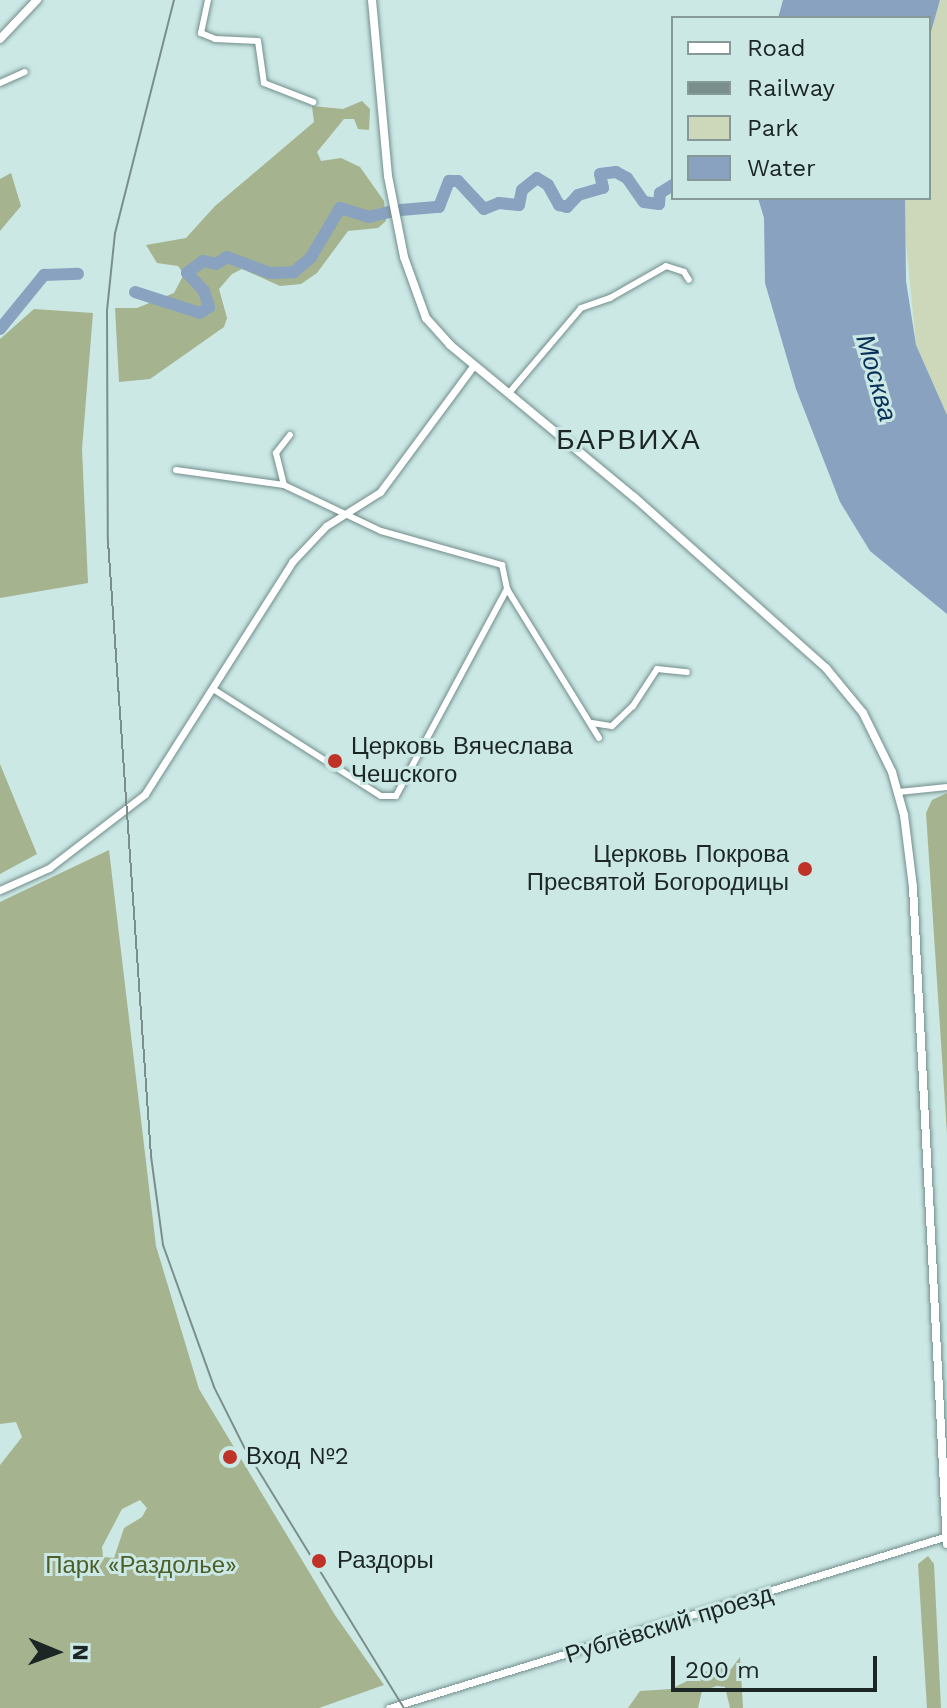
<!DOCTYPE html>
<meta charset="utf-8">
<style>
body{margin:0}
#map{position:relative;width:947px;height:1708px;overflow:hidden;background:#cbe8e5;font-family:"Work Sans",sans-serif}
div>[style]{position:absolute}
.green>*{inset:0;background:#ccd8b9}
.forest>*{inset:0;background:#a5b38f}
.water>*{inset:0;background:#88a2c0}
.river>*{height:12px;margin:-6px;padding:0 6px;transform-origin:6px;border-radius:6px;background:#88a2c0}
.roads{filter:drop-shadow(0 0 2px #728d8b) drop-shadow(0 0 2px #728d8b)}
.minor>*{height:6px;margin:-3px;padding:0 3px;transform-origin:3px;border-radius:3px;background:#fff}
.tertiary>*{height:7px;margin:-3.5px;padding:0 3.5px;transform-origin:3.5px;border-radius:3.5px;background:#fff}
.secondary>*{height:8px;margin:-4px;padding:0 4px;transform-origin:4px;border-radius:4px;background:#fff}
.rail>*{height:2px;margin:-1px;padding:0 1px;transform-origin:1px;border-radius:1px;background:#7a8f8c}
.dots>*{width:22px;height:22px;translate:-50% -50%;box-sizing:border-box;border:4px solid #cbe8e5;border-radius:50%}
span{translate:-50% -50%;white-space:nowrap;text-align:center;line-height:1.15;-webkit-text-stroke:6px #cbe8e5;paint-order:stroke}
.poi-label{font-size:24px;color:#1b2625}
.left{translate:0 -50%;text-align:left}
.right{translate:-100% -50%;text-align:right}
.park-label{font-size:24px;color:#4d5f28}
.street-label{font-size:24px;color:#1b2625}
.water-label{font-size:26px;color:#093058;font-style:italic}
.quarter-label{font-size:28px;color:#1b2625;letter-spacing:2px}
.legend{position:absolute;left:671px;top:16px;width:260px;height:184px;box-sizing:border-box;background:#cbe8e5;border:2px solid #859a98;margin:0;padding:10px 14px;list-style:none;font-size:24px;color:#1b2625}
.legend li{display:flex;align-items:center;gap:16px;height:40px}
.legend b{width:40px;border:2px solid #859a98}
.north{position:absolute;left:16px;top:1612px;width:80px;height:80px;-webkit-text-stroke:6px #cbe8e5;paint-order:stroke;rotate:91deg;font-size:22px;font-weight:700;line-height:32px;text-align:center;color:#1b2625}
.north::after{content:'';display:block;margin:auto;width:28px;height:36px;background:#1b2625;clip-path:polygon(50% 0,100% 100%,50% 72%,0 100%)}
.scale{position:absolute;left:671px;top:1656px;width:206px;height:36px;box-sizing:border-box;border:4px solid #1b2625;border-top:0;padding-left:10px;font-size:24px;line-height:28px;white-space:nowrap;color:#1b2625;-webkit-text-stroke:6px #cbe8e5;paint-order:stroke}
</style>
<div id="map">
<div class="green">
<div style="clip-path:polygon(940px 0,947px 0,947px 415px,916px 345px,904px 221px,905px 198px,929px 198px,929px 39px)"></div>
</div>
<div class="forest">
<div style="clip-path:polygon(362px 101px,370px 109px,369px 130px,358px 129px,354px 119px,344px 119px,317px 152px,321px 161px,341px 158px,360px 167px,384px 201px,386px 221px,378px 228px,348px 231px,317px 273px,301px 284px,280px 286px,242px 269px,232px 274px,219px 289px,227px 318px,224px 327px,150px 379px,119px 382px,115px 308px,137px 308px,174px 293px,184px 274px,178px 266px,157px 263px,146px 245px,186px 238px,215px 206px,314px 122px,312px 106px,343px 109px)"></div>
<div style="clip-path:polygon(11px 173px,21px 206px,0 231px,0 179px)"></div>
<div style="clip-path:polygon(34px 309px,93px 313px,82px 449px,88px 583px,0 598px,0 339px)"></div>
<div style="clip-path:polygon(0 764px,37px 854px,0 874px)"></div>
<div style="clip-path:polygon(947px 793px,947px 1134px,926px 813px,932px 800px)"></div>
<div style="clip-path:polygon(evenodd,109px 850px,156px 1246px,199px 1389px,335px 1615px,384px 1685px,319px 1708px,0 1708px,0 1465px,22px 1437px,16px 1422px,0 1424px,0 902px,109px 850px,140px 1500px,147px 1508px,142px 1517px,124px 1528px,114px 1558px,103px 1557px,102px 1547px,122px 1509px,140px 1500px)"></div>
<div style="clip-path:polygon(928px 1556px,934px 1564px,941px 1708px,927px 1708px,918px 1564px)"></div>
<div style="clip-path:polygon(740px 1657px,743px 1708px,730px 1708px,725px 1687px,717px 1686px,702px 1691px,698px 1708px,628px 1708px,640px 1691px,671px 1689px,715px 1667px,731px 1669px)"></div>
</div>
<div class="water">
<div style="clip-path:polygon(783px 0,940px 0,929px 39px,929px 18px,778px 18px)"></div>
<div style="clip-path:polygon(758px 198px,905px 198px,906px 281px,916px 345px,947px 415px,947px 614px,870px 551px,840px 502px,796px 389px,765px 283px,764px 218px)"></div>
</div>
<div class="river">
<div style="left:401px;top:210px;width:38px;rotate:-5deg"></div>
<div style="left:439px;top:207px;width:28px;rotate:-69deg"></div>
<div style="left:449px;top:181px;width:9px"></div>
<div style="left:458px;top:181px;width:38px;rotate:47deg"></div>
<div style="left:484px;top:209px;width:16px;rotate:-22deg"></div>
<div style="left:499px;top:203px;width:20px;rotate:6deg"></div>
<div style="left:519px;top:205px;width:15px;rotate:-79deg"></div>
<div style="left:522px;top:190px;width:19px;rotate:-39deg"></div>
<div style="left:537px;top:178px;width:13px;rotate:32deg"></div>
<div style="left:548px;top:185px;width:23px;rotate:61deg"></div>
<div style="left:559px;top:205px;width:8px;rotate:14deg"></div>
<div style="left:567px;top:207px;width:16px;rotate:-47deg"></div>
<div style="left:578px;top:195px;width:26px;rotate:-16deg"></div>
<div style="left:603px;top:188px;width:14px;rotate:-102deg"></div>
<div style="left:600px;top:174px;width:16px;rotate:-7deg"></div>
<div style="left:616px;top:172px;width:13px;rotate:29deg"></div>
<div style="left:627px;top:178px;width:29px;rotate:55deg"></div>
<div style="left:644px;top:202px;width:15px;rotate:8deg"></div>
<div style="left:659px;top:204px;width:11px;rotate:-85deg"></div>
<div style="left:660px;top:193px;width:15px;rotate:-32deg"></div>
<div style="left:135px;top:292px;width:68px;rotate:17.9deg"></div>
<div style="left:200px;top:313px;width:11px;rotate:-34deg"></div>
<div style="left:209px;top:307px;width:17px;rotate:-107deg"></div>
<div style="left:204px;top:291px;width:25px;rotate:-133deg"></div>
<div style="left:187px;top:273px;width:20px;rotate:-37deg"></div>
<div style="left:203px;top:261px;width:13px;rotate:13deg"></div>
<div style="left:216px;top:264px;width:13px;rotate:-32deg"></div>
<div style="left:227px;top:257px;width:46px;rotate:20.4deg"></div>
<div style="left:270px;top:273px;width:24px;rotate:-2deg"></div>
<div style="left:294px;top:272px;width:23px;rotate:-41deg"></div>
<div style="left:311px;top:257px;width:57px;rotate:-59.4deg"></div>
<div style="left:340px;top:208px;width:30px;rotate:17deg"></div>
<div style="left:369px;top:217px;width:21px;rotate:-14deg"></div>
<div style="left:0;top:329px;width:70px;rotate:-50.8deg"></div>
<div style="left:44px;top:275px;width:34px;rotate:-2deg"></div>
</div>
<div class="roads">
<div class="minor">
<div style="left:208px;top:0;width:34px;rotate:102deg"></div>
<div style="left:201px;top:33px;width:15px;rotate:23deg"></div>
<div style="left:215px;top:39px;width:43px;rotate:2.7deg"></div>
<div style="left:258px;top:41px;width:42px;rotate:81.9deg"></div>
<div style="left:264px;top:83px;width:53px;rotate:21.2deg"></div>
<div style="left:0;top:83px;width:27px;rotate:-24deg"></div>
<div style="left:509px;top:393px;width:111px;rotate:-49.7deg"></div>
<div style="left:581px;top:308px;width:31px;rotate:-19deg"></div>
<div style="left:610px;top:298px;width:64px;rotate:-29.7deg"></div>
<div style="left:666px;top:266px;width:19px;rotate:18deg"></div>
<div style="left:684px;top:272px;width:9px;rotate:58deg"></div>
<div style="left:290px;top:435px;width:23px;rotate:128deg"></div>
<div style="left:276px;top:453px;width:33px;rotate:76deg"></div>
<div style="left:284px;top:485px;width:107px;rotate:25.4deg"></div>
<div style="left:381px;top:531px;width:126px;rotate:15.7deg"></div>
<div style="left:502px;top:565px;width:25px;rotate:78deg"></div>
<div style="left:507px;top:589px;width:175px;rotate:58.3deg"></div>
<div style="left:176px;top:470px;width:109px;rotate:7.9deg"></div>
<div style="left:213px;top:689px;width:199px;rotate:32.5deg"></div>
<div style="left:381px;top:796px;width:15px"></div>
<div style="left:396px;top:796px;width:235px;rotate:-61.8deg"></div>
<div style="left:592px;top:723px;width:20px;rotate:9deg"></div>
<div style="left:612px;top:726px;width:29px;rotate:-44deg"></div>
<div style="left:633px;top:706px;width:44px;rotate:-57deg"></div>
<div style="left:657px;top:669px;width:30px;rotate:6deg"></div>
<div style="left:899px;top:792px;width:48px;rotate:-5.9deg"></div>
</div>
<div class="tertiary">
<div style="left:0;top:890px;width:54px;rotate:-24.2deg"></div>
<div style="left:49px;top:868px;width:121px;rotate:-37.6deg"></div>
<div style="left:145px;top:794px;width:275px;rotate:-57.6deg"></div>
<div style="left:292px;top:562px;width:50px;rotate:-46.6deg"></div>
<div style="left:326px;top:526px;width:64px;rotate:-32.2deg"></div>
<div style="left:380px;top:492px;width:158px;rotate:-53.5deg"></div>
<div style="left:389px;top:1708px;width:584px;rotate:-17.13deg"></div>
</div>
<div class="secondary">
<div style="left:372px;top:0;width:177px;rotate:84.8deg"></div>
<div style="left:388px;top:176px;width:83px;rotate:78.8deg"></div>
<div style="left:404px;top:257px;width:65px;rotate:70.2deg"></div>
<div style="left:426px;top:318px;width:36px;rotate:48deg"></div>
<div style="left:450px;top:345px;width:239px;rotate:39.6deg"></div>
<div style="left:634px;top:497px;width:257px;rotate:41.7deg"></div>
<div style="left:826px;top:668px;width:58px;rotate:50.6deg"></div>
<div style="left:863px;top:713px;width:66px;rotate:63.8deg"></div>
<div style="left:892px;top:772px;width:45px;rotate:74.4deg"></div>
<div style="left:904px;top:815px;width:73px;rotate:82.9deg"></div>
<div style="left:913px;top:887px;width:658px;rotate:87.04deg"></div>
<div style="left:0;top:39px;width:54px;rotate:-46.5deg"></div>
</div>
</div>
<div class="rail">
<div style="left:174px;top:0;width:240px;rotate:104.2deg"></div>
<div style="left:115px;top:233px;width:78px;rotate:95.9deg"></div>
<div style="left:107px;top:311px;width:230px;rotate:89.8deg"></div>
<div style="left:108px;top:541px;width:617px;rotate:86deg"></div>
<div style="left:151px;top:1156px;width:90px;rotate:82.3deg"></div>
<div style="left:163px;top:1245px;width:151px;rotate:70.2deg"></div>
<div style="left:214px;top:1387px;width:67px;rotate:63.4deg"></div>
<div style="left:244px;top:1447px;width:306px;rotate:58.5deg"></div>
</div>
<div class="dots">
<div style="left:335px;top:761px;background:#bf3228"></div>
<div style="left:805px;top:869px;background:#bf3228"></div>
<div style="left:230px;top:1457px;background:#bf3228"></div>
<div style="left:319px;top:1561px;background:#bf3228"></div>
</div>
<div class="poi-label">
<span class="left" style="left:351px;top:761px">Церковь Вячеслава<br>Чешского</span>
<span class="right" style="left:789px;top:869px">Церковь Покрова<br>Пресвятой Богородицы</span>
<span class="left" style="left:246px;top:1457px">Вход №2</span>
<span class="left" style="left:337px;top:1561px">Раздоры</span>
</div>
<div class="park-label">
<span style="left:141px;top:1566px">Парк «Раздолье»</span>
</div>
<div class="street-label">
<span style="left:669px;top:1625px;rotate:-17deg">Рублёвский проезд</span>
</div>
<div class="water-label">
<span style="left:876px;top:378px;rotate:74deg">Москва</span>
</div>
<div class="quarter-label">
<span style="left:629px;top:440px">БАРВИХА</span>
</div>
<ul class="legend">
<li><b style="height:10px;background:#fff"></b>Road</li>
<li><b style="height:10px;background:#7a8f8c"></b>Railway</li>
<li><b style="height:22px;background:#ccd8b9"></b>Park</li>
<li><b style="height:22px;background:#88a2c0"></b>Water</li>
</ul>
<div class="north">N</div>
<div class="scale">200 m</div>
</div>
